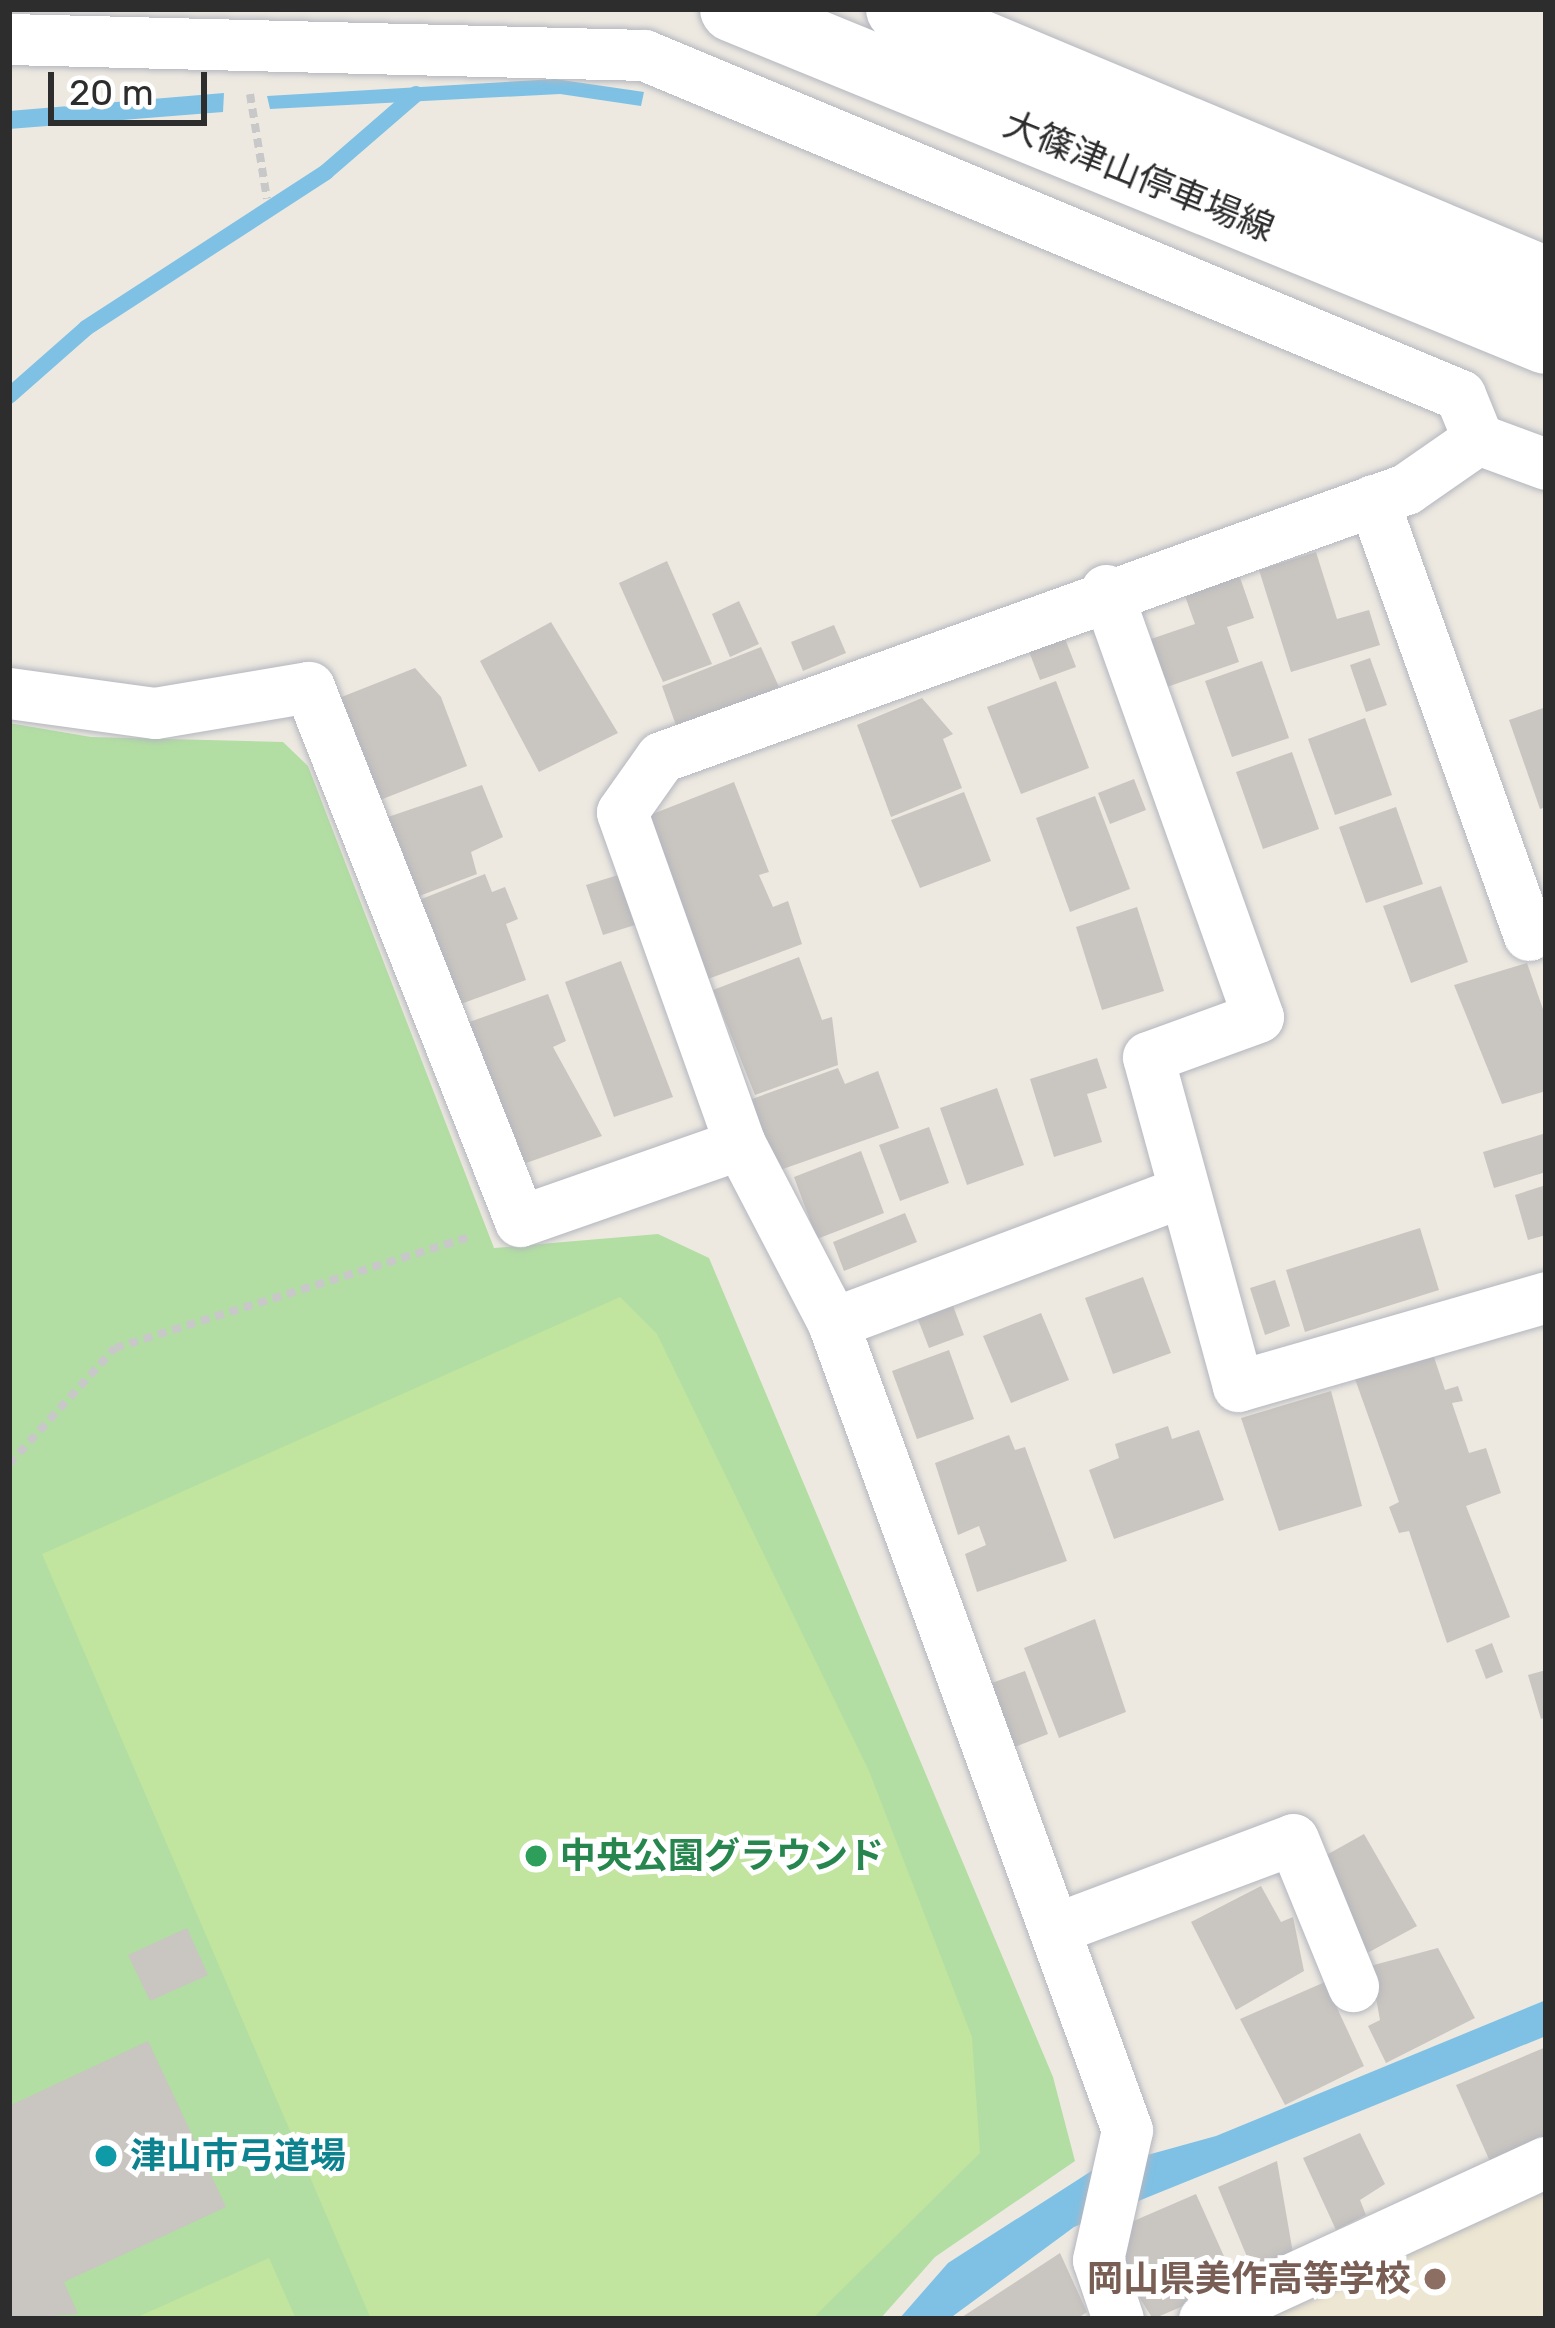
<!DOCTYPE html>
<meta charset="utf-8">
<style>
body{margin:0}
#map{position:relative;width:1555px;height:2328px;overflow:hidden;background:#ede9e1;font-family:Rubik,"Noto Sans JP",sans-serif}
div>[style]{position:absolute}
.education>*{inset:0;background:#ede6d2}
.green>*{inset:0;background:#b2dea3}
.pitch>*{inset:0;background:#c1e49f}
.water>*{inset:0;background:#7ec1e5}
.stream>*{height:16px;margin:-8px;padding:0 8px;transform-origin:8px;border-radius:8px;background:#7ec1e5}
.building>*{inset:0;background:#c9c5c0}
.path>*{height:8px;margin-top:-4px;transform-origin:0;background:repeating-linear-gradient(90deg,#c8c8c8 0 9px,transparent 0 15px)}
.roads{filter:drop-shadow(0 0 3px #b4b6bf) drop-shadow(0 0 3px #b4b6bf)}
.street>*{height:51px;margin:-25.5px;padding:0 25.5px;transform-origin:25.5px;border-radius:25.5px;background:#fff}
.secondary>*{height:66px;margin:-33px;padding:0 33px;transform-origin:33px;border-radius:33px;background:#fff}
.dots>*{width:33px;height:33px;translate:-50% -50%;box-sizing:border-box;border:6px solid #fff;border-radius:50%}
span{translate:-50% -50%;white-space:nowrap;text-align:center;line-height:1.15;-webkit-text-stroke:10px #fff;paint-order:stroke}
.street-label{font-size:36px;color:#2d2d2d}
.leisure-label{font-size:36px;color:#27864d;font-weight:700}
.left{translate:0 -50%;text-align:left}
.culture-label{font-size:36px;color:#0d838f;font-weight:700}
.education-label{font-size:36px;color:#785e54;font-weight:700}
.right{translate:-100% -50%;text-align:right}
.frame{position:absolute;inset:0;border:12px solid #2d2d2d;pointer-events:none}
.scale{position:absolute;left:48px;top:72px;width:159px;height:54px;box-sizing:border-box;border:6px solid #2d2d2d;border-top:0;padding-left:15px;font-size:36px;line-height:42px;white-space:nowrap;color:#2d2d2d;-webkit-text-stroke:9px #fff;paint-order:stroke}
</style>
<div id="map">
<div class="education">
<div style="clip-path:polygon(1546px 2175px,1546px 2319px,1239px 2319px)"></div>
</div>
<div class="green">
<div style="clip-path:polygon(9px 723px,91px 737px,283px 742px,308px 766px,494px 1248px,658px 1234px,709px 1258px,1053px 2077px,1075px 2161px,935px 2257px,880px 2319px,9px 2319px)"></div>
</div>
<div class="pitch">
<div style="clip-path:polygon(620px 1297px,657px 1334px,869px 1771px,972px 2037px,980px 2153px,812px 2319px,371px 2319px,42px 1554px)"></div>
<div style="clip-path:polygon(269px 2258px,296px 2319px,133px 2319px)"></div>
</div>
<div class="water">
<div style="clip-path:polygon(555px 79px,644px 92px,641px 106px,560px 94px,270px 109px,267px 96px)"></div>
<div style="clip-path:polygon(224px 93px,223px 112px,9px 129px,9px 111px)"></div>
<div style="clip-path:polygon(1546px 2000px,1546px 2036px,1074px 2227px,949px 2319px,899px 2319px,948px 2263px,1093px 2170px,1216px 2136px)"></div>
</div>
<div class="stream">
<div style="left:9px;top:396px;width:103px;rotate:-41.4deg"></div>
<div style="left:86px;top:328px;width:286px;rotate:-33deg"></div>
<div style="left:326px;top:172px;width:119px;rotate:-40.9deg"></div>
</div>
<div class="building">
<div style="clip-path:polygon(1316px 552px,1337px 619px,1369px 610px,1380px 645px,1291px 672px,1259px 570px)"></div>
<div style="clip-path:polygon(667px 561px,712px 664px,663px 682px,619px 583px)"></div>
<div style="clip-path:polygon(1236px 566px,1254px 618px,1227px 627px,1239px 662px,1164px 688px,1148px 640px,1195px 624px,1181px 585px)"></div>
<div style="clip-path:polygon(739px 601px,759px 644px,730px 657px,712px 614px)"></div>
<div style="clip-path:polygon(551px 622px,618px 733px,539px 772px,480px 661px)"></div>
<div style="clip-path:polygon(834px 625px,846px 653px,803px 671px,791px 642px)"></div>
<div style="clip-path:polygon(1064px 636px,1076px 667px,1040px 680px,1028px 649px)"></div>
<div style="clip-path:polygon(761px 647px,779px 687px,678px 731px,662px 686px)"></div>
<div style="clip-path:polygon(1370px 658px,1387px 705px,1366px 712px,1350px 665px)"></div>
<div style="clip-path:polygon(1262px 661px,1289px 738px,1232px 757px,1205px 681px)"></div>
<div style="clip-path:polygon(415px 668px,441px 697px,467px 766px,380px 800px,339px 698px)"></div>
<div style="clip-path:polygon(1056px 681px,1089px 768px,1021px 794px,987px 707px)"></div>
<div style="clip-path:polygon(922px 698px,953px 734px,943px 739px,962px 788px,891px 817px,857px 725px)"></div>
<div style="clip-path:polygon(1546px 707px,1546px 807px,1540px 809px,1509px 720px)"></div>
<div style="clip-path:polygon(1365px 718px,1392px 795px,1335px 815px,1308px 739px)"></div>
<div style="clip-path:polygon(1292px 752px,1319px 829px,1263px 849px,1236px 772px)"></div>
<div style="clip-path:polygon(1134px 779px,1146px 810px,1110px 824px,1098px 793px)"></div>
<div style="clip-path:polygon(734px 782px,769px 872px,759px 875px,773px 907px,788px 901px,802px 944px,708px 979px,650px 815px)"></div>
<div style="clip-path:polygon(482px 785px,503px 837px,471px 852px,477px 874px,414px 898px,385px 818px)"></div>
<div style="clip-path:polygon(964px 792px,991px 861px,920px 888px,891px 820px)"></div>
<div style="clip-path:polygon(1095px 796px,1130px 889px,1070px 912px,1036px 818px)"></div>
<div style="clip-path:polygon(1396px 807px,1423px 884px,1366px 903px,1339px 827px)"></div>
<div style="clip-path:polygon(485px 874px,492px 892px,505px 887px,518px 919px,506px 924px,526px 980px,458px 1005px,419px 900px)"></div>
<div style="clip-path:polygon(618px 875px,635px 925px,603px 935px,586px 885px)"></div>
<div style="clip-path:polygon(1441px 886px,1468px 962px,1411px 983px,1383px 906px)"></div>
<div style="clip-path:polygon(1137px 907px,1164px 991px,1102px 1010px,1076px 927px)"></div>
<div style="clip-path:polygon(799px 957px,822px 1020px,832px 1017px,838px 1065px,755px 1095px,713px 990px)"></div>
<div style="clip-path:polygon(621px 961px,673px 1097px,614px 1117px,565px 982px)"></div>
<div style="clip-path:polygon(1527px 963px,1546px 1018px,1546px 1091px,1502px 1104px,1454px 985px)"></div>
<div style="clip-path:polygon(548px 994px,566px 1041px,553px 1047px,602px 1136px,515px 1167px,461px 1025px)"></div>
<div style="clip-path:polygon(1097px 1058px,1107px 1088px,1087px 1094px,1102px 1142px,1054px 1157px,1030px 1079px)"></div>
<div style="clip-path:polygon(838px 1068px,845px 1084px,878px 1071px,899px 1128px,766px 1175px,738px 1104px)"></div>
<div style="clip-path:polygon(997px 1088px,1024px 1165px,967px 1185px,940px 1108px)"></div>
<div style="clip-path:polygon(929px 1127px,949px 1183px,900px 1201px,879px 1145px)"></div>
<div style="clip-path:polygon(1546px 1133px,1546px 1172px,1494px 1188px,1483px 1152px)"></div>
<div style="clip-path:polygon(861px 1151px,884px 1213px,817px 1239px,794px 1177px)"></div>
<div style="clip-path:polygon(1546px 1185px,1546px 1235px,1528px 1240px,1515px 1195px)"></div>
<div style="clip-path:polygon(905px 1213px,917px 1242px,844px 1271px,833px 1242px)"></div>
<div style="clip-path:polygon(1420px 1228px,1439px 1290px,1305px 1332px,1286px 1270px)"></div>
<div style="clip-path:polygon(1143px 1277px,1171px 1353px,1113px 1374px,1085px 1298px)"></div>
<div style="clip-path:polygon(1275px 1280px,1290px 1326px,1265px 1335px,1250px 1288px)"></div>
<div style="clip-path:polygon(952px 1303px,964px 1335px,929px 1348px,917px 1317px)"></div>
<div style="clip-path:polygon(1041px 1313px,1069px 1380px,1011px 1403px,983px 1336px)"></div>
<div style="clip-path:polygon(949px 1350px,974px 1419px,917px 1439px,892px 1371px)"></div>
<div style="clip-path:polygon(1434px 1357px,1445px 1390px,1458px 1386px,1463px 1401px,1452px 1403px,1469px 1453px,1486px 1448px,1501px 1493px,1466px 1506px,1510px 1617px,1447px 1643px,1409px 1531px,1399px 1533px,1389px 1507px,1399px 1502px,1355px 1379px)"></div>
<div style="clip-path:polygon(1331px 1391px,1362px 1506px,1279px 1531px,1241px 1418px)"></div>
<div style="clip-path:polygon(1168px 1426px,1172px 1439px,1199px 1430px,1224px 1500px,1114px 1539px,1089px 1470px,1119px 1458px,1115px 1444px)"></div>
<div style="clip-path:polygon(1009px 1435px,1015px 1450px,1025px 1447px,1067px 1561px,977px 1592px,965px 1554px,986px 1545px,979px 1526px,958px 1535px,935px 1463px)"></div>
<div style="clip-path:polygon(1095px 1619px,1126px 1712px,1059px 1738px,1024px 1648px)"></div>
<div style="clip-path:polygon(1492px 1643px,1503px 1672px,1486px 1679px,1475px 1650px)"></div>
<div style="clip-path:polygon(1546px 1670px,1546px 1717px,1541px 1719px,1528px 1675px)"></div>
<div style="clip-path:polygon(1025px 1671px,1048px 1734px,1012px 1748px,989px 1684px)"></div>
<div style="clip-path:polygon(1364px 1834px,1417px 1926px,1360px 1957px,1321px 1858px)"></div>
<div style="clip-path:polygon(1261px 1886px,1281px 1922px,1293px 1917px,1304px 1971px,1236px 2010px,1191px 1922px)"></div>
<div style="clip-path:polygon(187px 1928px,208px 1975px,150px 2001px,128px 1955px)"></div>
<div style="clip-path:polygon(1438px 1948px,1475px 2018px,1386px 2063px,1368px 2026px,1380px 2020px,1370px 1966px)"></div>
<div style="clip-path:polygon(1325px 1982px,1364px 2066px,1285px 2105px,1240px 2019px)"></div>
<div style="clip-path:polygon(148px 2041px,226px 2207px,64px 2282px,78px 2314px,9px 2319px,9px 2106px)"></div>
<div style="clip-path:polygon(1546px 2047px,1546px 2141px,1492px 2166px,1456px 2085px)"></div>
<div style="clip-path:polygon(1360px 2133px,1385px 2184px,1360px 2200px,1366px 2215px,1336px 2230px,1303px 2158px)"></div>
<div style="clip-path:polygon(1277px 2161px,1294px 2259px,1255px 2276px,1218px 2187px)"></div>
<div style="clip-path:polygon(1196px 2194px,1236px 2283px,1153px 2319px,1114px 2257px,1122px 2226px)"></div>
<div style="clip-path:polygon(1060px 2253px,1087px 2312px,1077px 2319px,959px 2319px)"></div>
</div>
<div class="path">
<div style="left:250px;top:94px;width:106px;rotate:80.8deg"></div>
<div style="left:9px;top:1464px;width:157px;rotate:-47.6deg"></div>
<div style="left:115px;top:1348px;width:375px;rotate:-17.4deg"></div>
</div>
<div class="roads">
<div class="street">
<div style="left:9px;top:39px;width:635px;rotate:1.44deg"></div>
<div style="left:644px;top:55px;width:884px;rotate:22.62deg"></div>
<div style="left:1460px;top:395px;width:48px;rotate:67.8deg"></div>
<div style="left:1478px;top:439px;width:72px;rotate:20.2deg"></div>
<div style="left:1373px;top:500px;width:462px;rotate:70.3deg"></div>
<div style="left:1106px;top:590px;width:453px;rotate:70.4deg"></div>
<div style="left:1258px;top:1017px;width:117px;rotate:160deg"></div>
<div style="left:1148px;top:1057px;width:341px;rotate:74.7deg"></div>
<div style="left:1238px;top:1386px;width:321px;rotate:-16.1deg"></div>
<div style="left:9px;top:693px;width:147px;rotate:7.8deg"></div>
<div style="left:155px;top:713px;width:156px;rotate:-9.6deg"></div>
<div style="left:309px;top:687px;width:574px;rotate:68.44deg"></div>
<div style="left:520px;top:1221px;width:233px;rotate:-19.3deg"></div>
<div style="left:740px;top:1144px;width:202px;rotate:62.5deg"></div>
<div style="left:833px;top:1323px;width:859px;rotate:69.98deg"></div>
<div style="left:1127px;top:2130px;width:133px;rotate:102.6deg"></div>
<div style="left:1098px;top:2260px;width:62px;rotate:71.3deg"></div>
<div style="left:740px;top:1144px;width:352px;rotate:-109.6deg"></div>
<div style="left:622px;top:812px;width:67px;rotate:-54.7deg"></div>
<div style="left:661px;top:757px;width:792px;rotate:-19.79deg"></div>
<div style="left:1406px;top:489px;width:88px;rotate:-34.8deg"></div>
<div style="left:833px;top:1323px;width:370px;rotate:-20.6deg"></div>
<div style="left:1054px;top:1929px;width:255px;rotate:-20.6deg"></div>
<div style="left:1293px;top:1839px;width:159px;rotate:67.8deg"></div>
<div style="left:1204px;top:2319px;width:376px;rotate:-24.7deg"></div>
</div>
<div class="secondary">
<div style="left:733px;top:9px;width:878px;rotate:22.21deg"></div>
<div style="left:899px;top:9px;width:701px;rotate:22.73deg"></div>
</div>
</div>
<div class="dots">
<div style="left:536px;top:1856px;background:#2e9e5b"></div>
<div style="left:106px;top:2156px;background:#0f9aa8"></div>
<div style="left:1435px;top:2279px;background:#8d6e63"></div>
</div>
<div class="street-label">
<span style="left:1139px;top:176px;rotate:22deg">大篠津山停車場線</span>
</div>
<div class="leisure-label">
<span class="left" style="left:560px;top:1856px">中央公園グラウンド</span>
</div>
<div class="culture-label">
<span class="left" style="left:130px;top:2156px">津山市弓道場</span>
</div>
<div class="education-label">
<span class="right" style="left:1411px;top:2279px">岡山県美作高等学校</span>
</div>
<div class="frame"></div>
<div class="scale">20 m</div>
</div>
